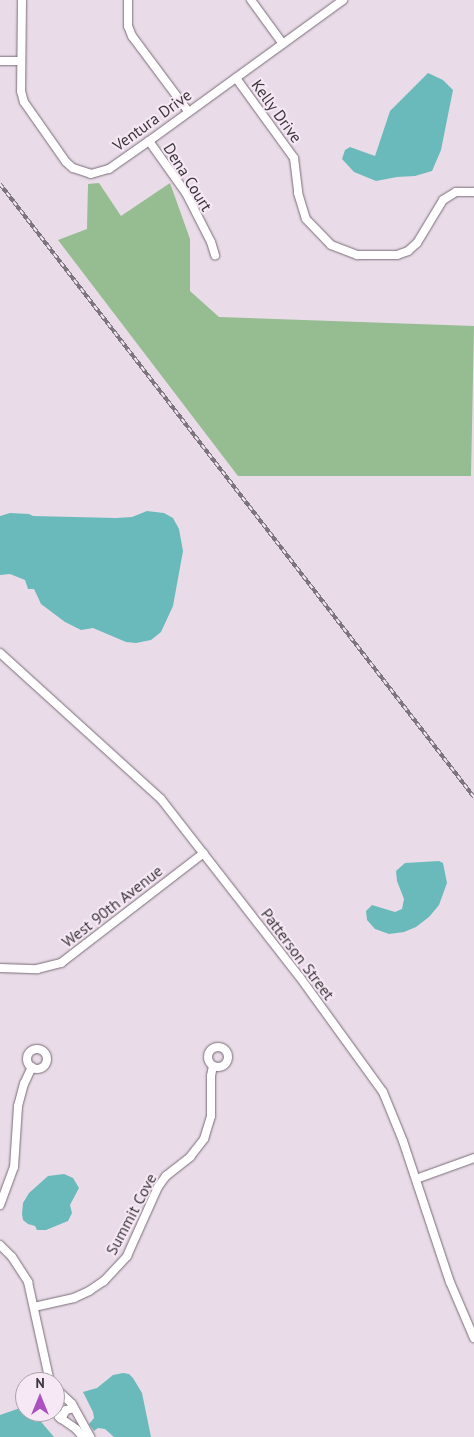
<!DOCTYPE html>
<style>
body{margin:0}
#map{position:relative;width:474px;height:1437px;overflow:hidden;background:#e9dce8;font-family:"PT Sans",sans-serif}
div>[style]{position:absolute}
.green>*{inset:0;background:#96bc91}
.water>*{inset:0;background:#6bbabb}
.roads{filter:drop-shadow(0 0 1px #786c77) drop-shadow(0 0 1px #786c77)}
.minor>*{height:8px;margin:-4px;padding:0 4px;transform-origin:4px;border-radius:4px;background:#fff}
.minor>.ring{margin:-4px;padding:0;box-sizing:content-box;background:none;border:8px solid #fff;border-radius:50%}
.rail>*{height:4px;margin-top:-2px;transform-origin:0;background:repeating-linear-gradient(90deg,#f6e9f5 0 5.5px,#7d757d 0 11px);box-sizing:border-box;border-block:1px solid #7d757d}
span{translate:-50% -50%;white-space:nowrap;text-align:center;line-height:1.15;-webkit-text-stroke:4px #f6e9f5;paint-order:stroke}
.street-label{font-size:16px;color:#3c373c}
.north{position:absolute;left:15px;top:1372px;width:50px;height:50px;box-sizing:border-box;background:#f6e9f5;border:1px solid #aca2ab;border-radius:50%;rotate:0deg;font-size:14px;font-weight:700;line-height:20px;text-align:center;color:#3c373c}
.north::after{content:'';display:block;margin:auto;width:18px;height:22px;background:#ac52be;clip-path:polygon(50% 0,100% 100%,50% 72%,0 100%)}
</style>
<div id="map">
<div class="green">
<div style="clip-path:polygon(99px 183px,121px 216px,170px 183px,190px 239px,190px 291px,219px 317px,474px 326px,471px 476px,238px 476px,58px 240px,87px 229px,88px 184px)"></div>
</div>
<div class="water">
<div style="clip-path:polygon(428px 73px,443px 80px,453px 90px,441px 150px,432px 171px,415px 176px,397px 177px,376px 181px,354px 172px,342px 159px,345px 150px,350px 147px,375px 156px,390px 111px)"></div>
<div style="clip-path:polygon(147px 511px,164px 513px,173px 518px,179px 529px,183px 551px,173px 606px,161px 632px,151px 640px,136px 643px,126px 642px,93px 628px,81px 630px,65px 622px,41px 604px,34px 589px,28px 589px,25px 580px,10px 574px,0 575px,0 516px,10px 513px,29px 514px,33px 516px,116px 518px,132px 517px)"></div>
<div style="clip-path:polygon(439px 861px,443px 863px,447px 883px,439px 905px,429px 917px,416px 927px,404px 932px,389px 934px,375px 929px,367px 920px,366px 911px,372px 905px,395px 912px,402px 909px,404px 899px,397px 881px,396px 871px,405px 863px)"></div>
<div style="clip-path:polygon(64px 1174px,73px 1178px,79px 1188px,70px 1205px,72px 1213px,68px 1221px,46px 1230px,37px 1230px,35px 1226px,28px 1224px,23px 1220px,22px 1214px,23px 1203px,29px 1193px,48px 1176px)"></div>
<div style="clip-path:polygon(123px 1373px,129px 1374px,133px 1378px,142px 1393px,151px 1437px,114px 1437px,105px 1429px,98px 1428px,94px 1431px,89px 1424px,94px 1418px,93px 1412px,83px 1392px,97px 1388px,113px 1375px)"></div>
<div style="clip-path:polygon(20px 1408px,37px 1417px,54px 1437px,0 1437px,0 1415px)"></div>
</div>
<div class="roads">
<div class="minor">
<div style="left:22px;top:0;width:91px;rotate:90.6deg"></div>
<div style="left:21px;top:91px;width:11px;rotate:75deg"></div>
<div style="left:24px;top:102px;width:73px;rotate:55deg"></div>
<div style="left:66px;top:162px;width:9px;rotate:41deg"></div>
<div style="left:73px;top:168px;width:19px;rotate:18deg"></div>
<div style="left:91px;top:174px;width:19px;rotate:-16deg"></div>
<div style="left:109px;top:169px;width:49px;rotate:-35deg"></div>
<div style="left:149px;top:141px;width:240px;rotate:-36deg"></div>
<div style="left:128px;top:0;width:26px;rotate:90deg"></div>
<div style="left:128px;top:26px;width:11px;rotate:68deg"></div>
<div style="left:132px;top:36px;width:94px;rotate:53.3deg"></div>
<div style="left:251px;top:0;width:54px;rotate:54deg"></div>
<div style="left:0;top:61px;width:21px"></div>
<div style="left:236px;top:78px;width:99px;rotate:54.1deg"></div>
<div style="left:294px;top:158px;width:35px;rotate:83deg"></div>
<div style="left:298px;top:193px;width:27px;rotate:73deg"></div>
<div style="left:306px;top:219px;width:36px;rotate:46deg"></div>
<div style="left:331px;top:245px;width:28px;rotate:21deg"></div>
<div style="left:357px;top:255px;width:40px"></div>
<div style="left:397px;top:255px;width:12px;rotate:-20deg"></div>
<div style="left:408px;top:251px;width:12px;rotate:-42deg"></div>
<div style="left:417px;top:243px;width:50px;rotate:-58.8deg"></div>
<div style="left:443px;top:200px;width:15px;rotate:-32deg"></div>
<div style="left:456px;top:192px;width:18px"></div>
<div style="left:149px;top:141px;width:64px;rotate:54.6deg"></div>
<div style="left:186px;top:193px;width:55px;rotate:63deg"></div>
<div style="left:211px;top:242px;width:14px;rotate:73deg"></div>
<div style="left:0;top:653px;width:217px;rotate:42.2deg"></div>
<div style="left:161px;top:799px;width:224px;rotate:52.1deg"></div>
<div style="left:299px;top:976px;width:143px;rotate:54.1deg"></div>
<div style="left:383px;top:1092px;width:53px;rotate:67.8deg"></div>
<div style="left:403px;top:1141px;width:149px;rotate:71.6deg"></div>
<div style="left:450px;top:1282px;width:61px;rotate:66.8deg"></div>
<div style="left:0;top:968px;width:37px;rotate:2deg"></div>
<div style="left:37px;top:969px;width:25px;rotate:-14deg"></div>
<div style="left:61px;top:963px;width:180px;rotate:-37.6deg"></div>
<div class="ring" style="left:208px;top:1047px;width:12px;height:12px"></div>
<div class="ring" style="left:27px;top:1049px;width:12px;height:12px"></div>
<div style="left:416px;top:1179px;width:62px;rotate:-19.9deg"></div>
<div style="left:0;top:1205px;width:40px;rotate:-69.8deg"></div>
<div style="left:14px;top:1167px;width:61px;rotate:-86.2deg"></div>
<div style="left:18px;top:1106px;width:23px;rotate:-75deg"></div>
<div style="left:24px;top:1084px;width:19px;rotate:-65deg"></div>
<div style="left:0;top:1245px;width:17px;rotate:45deg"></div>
<div style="left:12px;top:1257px;width:30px;rotate:57deg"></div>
<div style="left:28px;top:1282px;width:102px;rotate:77.6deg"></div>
<div style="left:34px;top:1307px;width:41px;rotate:-12.7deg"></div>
<div style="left:74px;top:1298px;width:17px;rotate:-25deg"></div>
<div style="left:89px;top:1291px;width:18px;rotate:-34deg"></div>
<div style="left:104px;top:1281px;width:34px;rotate:-47deg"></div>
<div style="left:127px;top:1256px;width:76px;rotate:-65.8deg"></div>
<div style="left:158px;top:1187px;width:14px;rotate:-54deg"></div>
<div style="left:166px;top:1176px;width:31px;rotate:-38deg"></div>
<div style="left:190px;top:1157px;width:23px;rotate:-52deg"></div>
<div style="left:204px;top:1139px;width:24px;rotate:-73deg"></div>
<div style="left:211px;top:1116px;width:40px;rotate:-90deg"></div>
<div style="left:211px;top:1076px;width:10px;rotate:-79deg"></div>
<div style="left:55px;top:1388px;width:23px;rotate:43deg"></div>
<div style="left:72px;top:1404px;width:38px;rotate:61deg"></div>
<div style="left:55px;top:1409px;width:9px;rotate:63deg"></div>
<div style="left:59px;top:1417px;width:21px;rotate:35deg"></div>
<div style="left:76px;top:1429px;width:11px;rotate:49deg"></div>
<div style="left:61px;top:1419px;width:10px;rotate:-61deg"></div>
<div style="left:66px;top:1410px;width:8px;rotate:-14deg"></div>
</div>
</div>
<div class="rail">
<div style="left:0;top:184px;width:775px;rotate:52.29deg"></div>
</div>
<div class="street-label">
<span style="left:277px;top:111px;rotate:54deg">Kelly Drive</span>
<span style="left:152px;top:120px;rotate:-36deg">Ventura Drive</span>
<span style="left:188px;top:177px;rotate:58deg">Dena Court</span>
<span style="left:112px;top:906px;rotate:-38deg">West 90th Avenue</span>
<span style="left:298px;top:954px;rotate:53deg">Patterson Street</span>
<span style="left:131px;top:1214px;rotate:-62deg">Summit Cove</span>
</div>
<div class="north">N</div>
</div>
